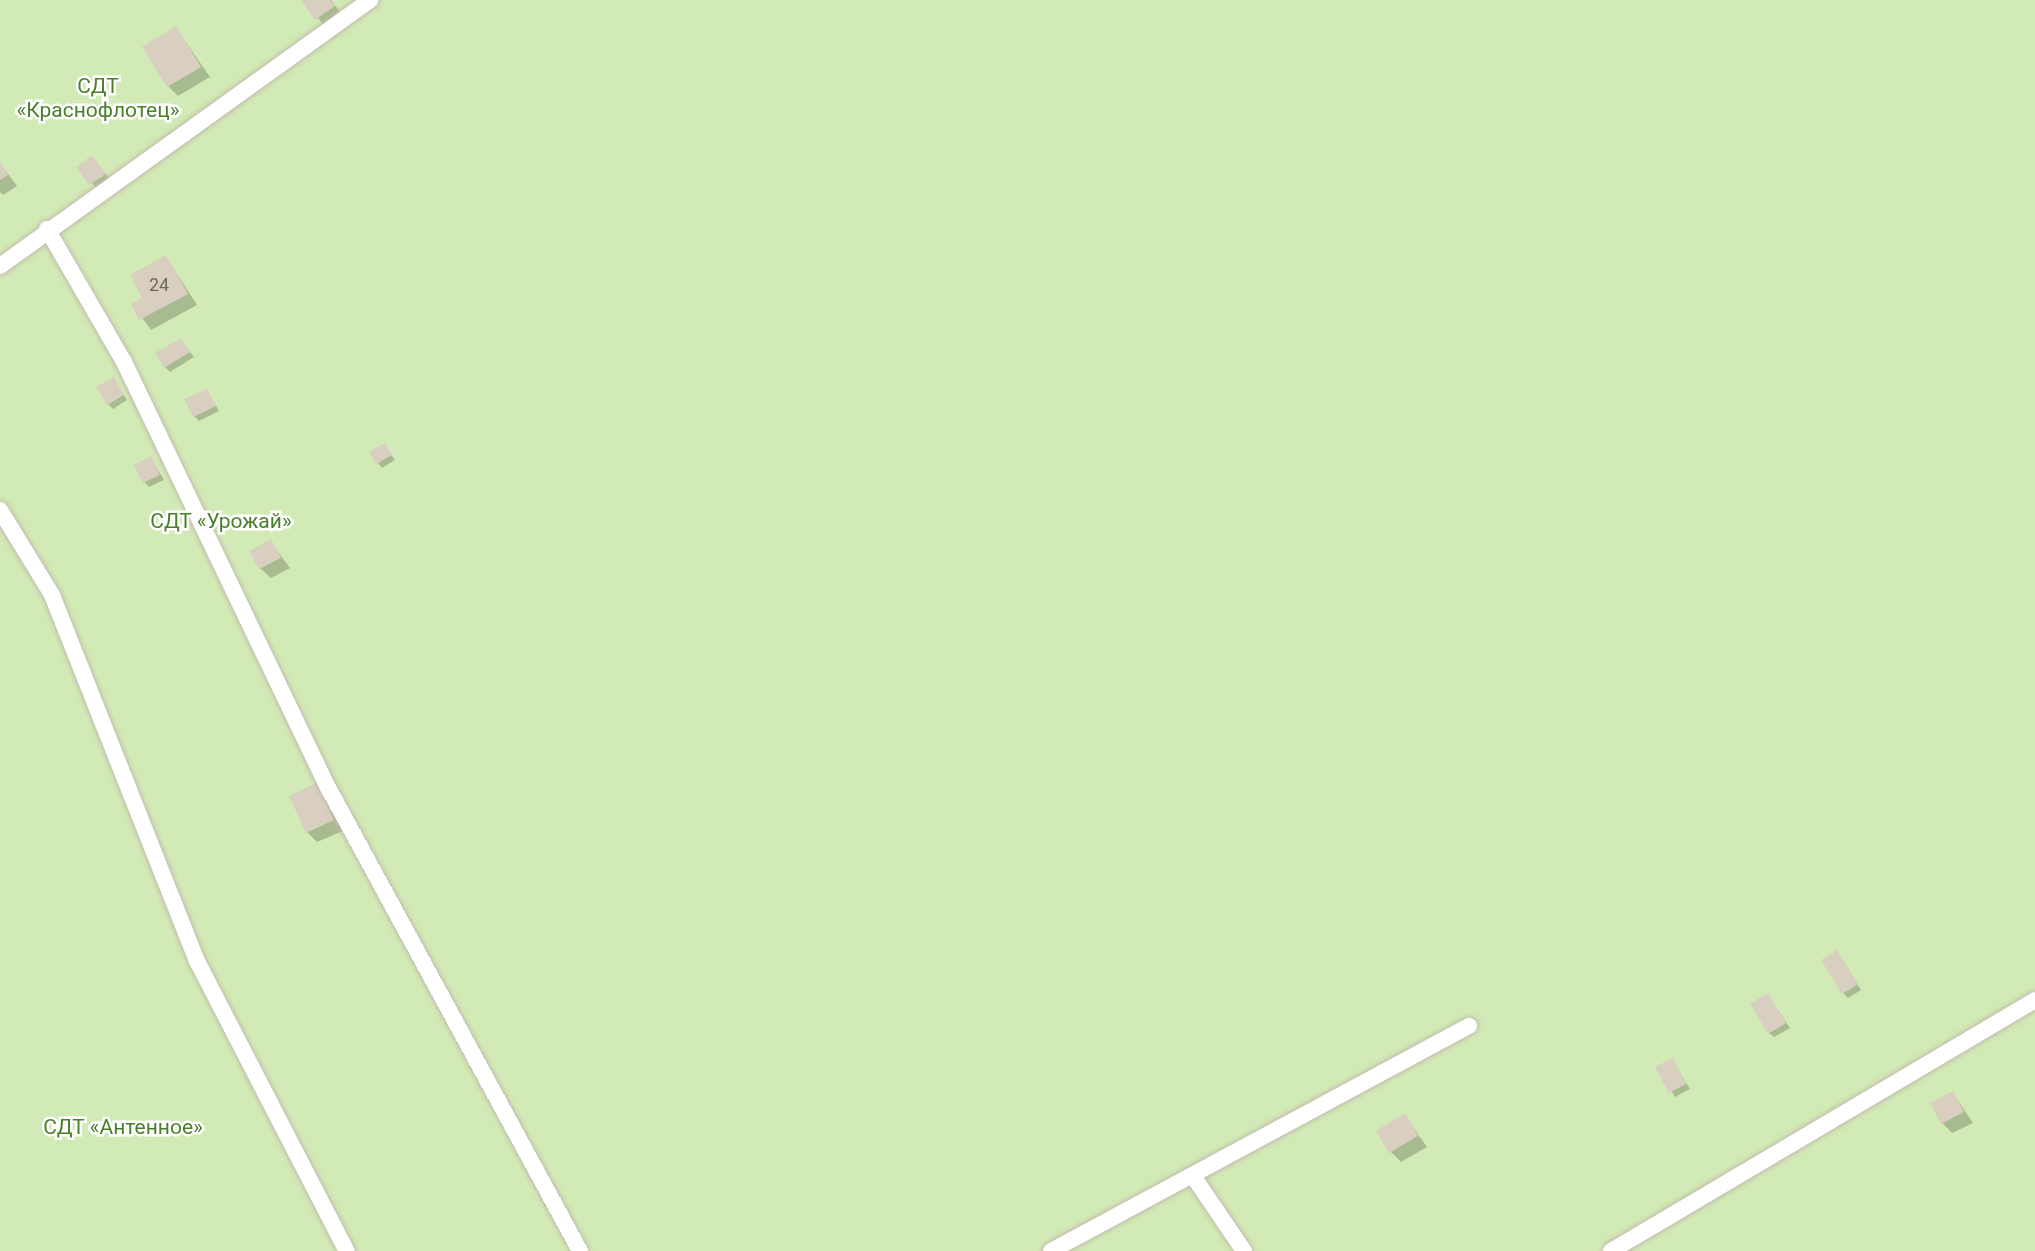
<!DOCTYPE html>
<meta charset="utf-8">
<style>
body{margin:0}
#map{position:relative;width:2035px;height:1251px;overflow:hidden;background:#f6f3ec;font-family:Roboto,sans-serif}
div>[style]{position:absolute}
.green>*{inset:0;background:#d2eab5}
.shadow>*{inset:0;background:#0003}
.building>*{inset:0;background:#d8cfc1}
.roads{filter:drop-shadow(0 0 2px #c2bbae) drop-shadow(0 0 2px #c2bbae)}
.service>*{height:16px;margin:-8px;padding:0 8px;transform-origin:8px;border-radius:8px;background:#fff}
span{translate:-50% -50%;white-space:nowrap;text-align:center;line-height:1.15;-webkit-text-stroke:5px #fff;paint-order:stroke}
.number-label{font-size:18px;color:#6e675b}
.number-label span{-webkit-text-stroke-width:0}
.park-label{font-size:21px;color:#4a7f2a}
</style>
<div id="map">
<div class="green">
<div style="clip-path:polygon(0 0,2035px 0,2035px 1251px,0 1251px)"></div>
</div>
<div class="shadow">
<div style="clip-path:polygon(303px 0,331px 0,344px 17px,327px 29px)"></div>
<div style="clip-path:polygon(176px 28px,210px 77px,178px 96px,168px 86px)"></div>
<div style="clip-path:polygon(92px 158px,115px 185px,101px 194px,79px 168px)"></div>
<div style="clip-path:polygon(0 163px,17px 186px,3px 195px,0 192px)"></div>
<div style="clip-path:polygon(166px 257px,197px 305px,151px 330px,133px 305px,145px 299px)"></div>
<div style="clip-path:polygon(181px 340px,194px 357px,170px 372px,165px 367px)"></div>
<div style="clip-path:polygon(113px 379px,127px 400px,113px 409px,108px 404px)"></div>
<div style="clip-path:polygon(207px 391px,219px 411px,199px 421px,194px 416px)"></div>
<div style="clip-path:polygon(384px 445px,395px 460px,382px 468px,378px 463px)"></div>
<div style="clip-path:polygon(151px 458px,164px 480px,149px 487px,144px 482px)"></div>
<div style="clip-path:polygon(270px 541px,290px 568px,271px 578px,260px 568px)"></div>
<div style="clip-path:polygon(316px 785px,343px 831px,317px 842px,307px 832px)"></div>
<div style="clip-path:polygon(1841px 957px,1861px 990px,1848px 998px,1843px 993px)"></div>
<div style="clip-path:polygon(1768px 995px,1790px 1028px,1774px 1037px,1769px 1033px)"></div>
<div style="clip-path:polygon(1672px 1060px,1690px 1089px,1675px 1097px,1658px 1068px)"></div>
<div style="clip-path:polygon(1953px 1093px,1973px 1123px,1952px 1133px,1942px 1123px)"></div>
<div style="clip-path:polygon(1405px 1116px,1427px 1147px,1401px 1162px,1391px 1152px)"></div>
</div>
<div class="building">
<div style="clip-path:polygon(301px 0,330px 0,335px 6px,315px 20px)"></div>
<div style="clip-path:polygon(176px 26px,201px 67px,167px 87px,142px 47px)"></div>
<div style="clip-path:polygon(92px 155px,106px 174px,89px 185px,76px 167px)"></div>
<div style="clip-path:polygon(0 162px,8px 175px,0 180px)"></div>
<div style="clip-path:polygon(166px 255px,188px 294px,139px 320px,131px 304px,142px 298px,130px 275px)"></div>
<div style="clip-path:polygon(181px 338px,190px 352px,164px 368px,155px 353px)"></div>
<div style="clip-path:polygon(114px 377px,124px 395px,107px 405px,96px 387px)"></div>
<div style="clip-path:polygon(207px 389px,216px 406px,193px 417px,184px 399px)"></div>
<div style="clip-path:polygon(385px 443px,392px 455px,376px 464px,369px 452px)"></div>
<div style="clip-path:polygon(151px 456px,160px 475px,143px 483px,134px 465px)"></div>
<div style="clip-path:polygon(271px 539px,281px 558px,259px 569px,249px 551px)"></div>
<div style="clip-path:polygon(317px 783px,334px 820px,306px 833px,289px 796px)"></div>
<div style="clip-path:polygon(1837px 950px,1858px 984px,1842px 994px,1821px 960px)"></div>
<div style="clip-path:polygon(1768px 993px,1786px 1023px,1768px 1034px,1750px 1004px)"></div>
<div style="clip-path:polygon(1673px 1058px,1686px 1084px,1669px 1093px,1655px 1067px)"></div>
<div style="clip-path:polygon(1953px 1091px,1964px 1112px,1941px 1124px,1930px 1103px)"></div>
<div style="clip-path:polygon(1405px 1113px,1418px 1136px,1389px 1153px,1376px 1131px)"></div>
</div>
<div class="roads">
<div class="service">
<div style="left:47px;top:229px;width:154px;rotate:59.9deg"></div>
<div style="left:124px;top:362px;width:476px;rotate:64.4deg"></div>
<div style="left:330px;top:791px;width:524px;rotate:61.48deg"></div>
<div style="left:0;top:266px;width:456px;rotate:-35.7deg"></div>
<div style="left:0;top:510px;width:100px;rotate:58.5deg"></div>
<div style="left:52px;top:595px;width:394px;rotate:68.4deg"></div>
<div style="left:197px;top:961px;width:326px;rotate:62.7deg"></div>
<div style="left:1193px;top:1176px;width:91px;rotate:55.8deg"></div>
<div style="left:1051px;top:1251px;width:475px;rotate:-28.3deg"></div>
<div style="left:1611px;top:1251px;width:493px;rotate:-30.6deg"></div>
</div>
</div>
<div class="number-label">
<span style="left:159px;top:285px">24</span>
</div>
<div class="park-label">
<span style="left:98px;top:98px">СДТ<br>«Краснофлотец»</span>
<span style="left:221px;top:521px">СДТ «Урожай»</span>
<span style="left:123px;top:1127px">СДТ «Антенное»</span>
</div>
</div>
